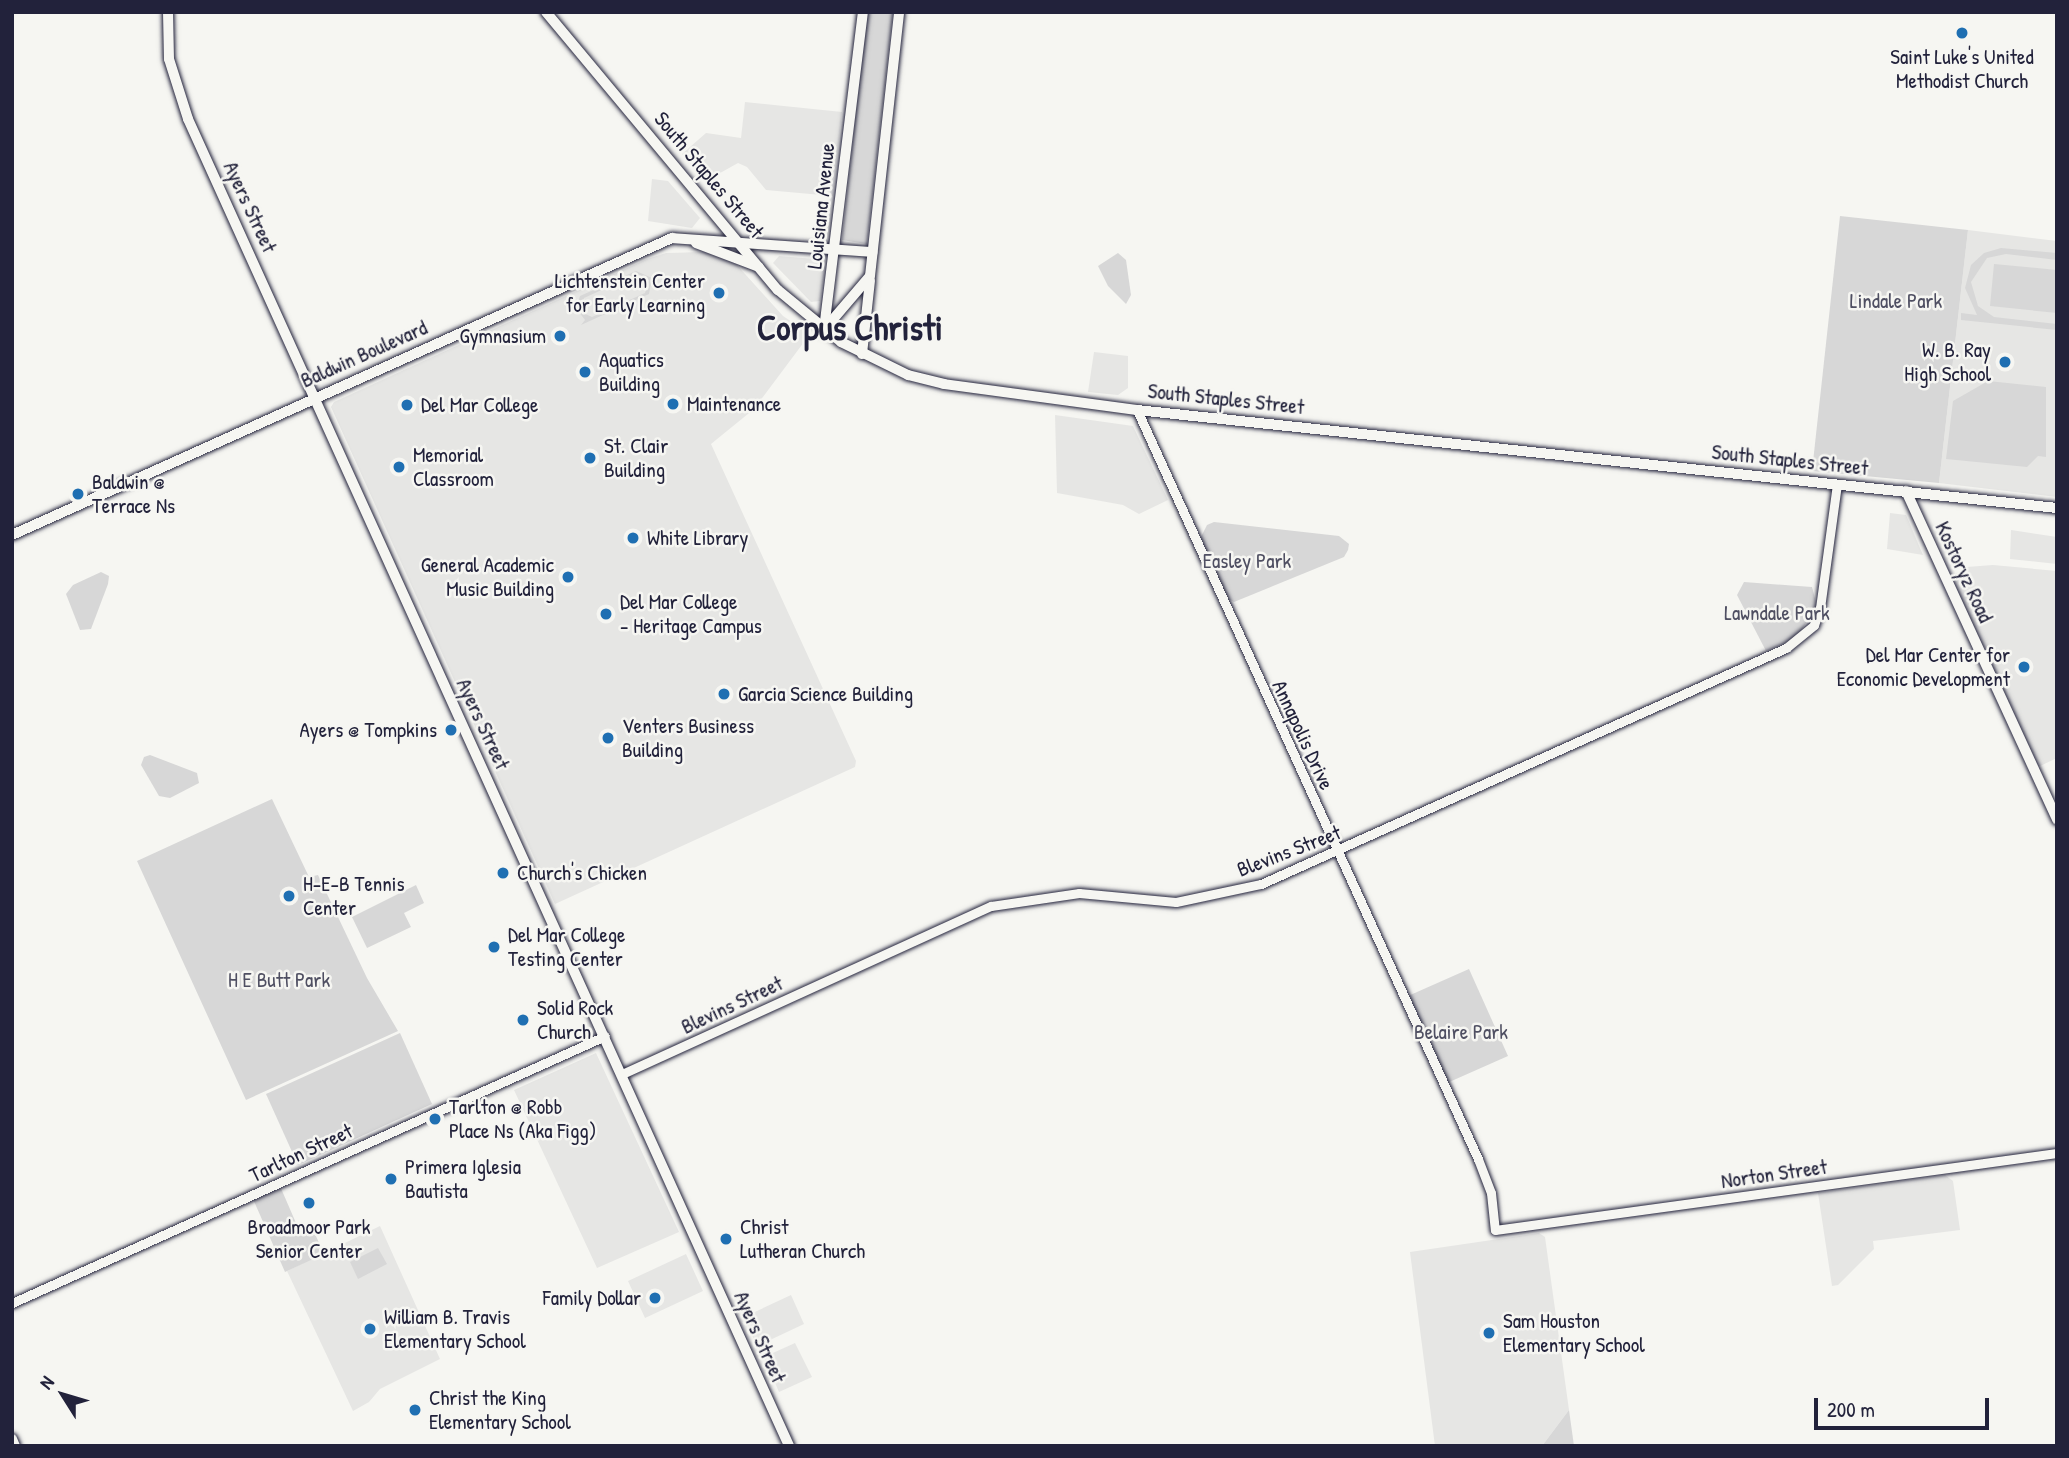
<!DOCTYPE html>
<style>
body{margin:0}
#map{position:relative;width:2069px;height:1458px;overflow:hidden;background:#f6f6f2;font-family:"Patrick Hand",sans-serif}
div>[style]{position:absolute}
.built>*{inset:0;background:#e6e6e4}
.green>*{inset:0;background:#d7d7d7}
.roads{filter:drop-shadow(0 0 2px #22223b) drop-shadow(0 0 2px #22223b)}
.minor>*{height:9px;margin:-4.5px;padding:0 4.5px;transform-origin:4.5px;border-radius:4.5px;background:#f6f6f2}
.major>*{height:10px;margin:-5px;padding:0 5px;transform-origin:5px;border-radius:5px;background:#f6f6f2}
.dots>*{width:19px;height:19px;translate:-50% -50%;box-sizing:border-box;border:4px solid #f6f6f2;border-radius:50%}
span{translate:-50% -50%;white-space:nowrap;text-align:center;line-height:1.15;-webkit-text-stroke:5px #f6f6f2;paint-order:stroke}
.poi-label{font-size:21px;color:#22223b}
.right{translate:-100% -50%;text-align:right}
.left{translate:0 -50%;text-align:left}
.street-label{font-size:21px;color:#22223b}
.park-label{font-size:21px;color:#4f4f62}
.town-label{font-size:35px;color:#22223b;font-weight:700}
.frame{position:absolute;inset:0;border:14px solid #22223b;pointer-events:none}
.north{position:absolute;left:28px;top:1360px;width:70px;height:70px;-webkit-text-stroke:5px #f6f6f2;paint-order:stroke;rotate:307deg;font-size:19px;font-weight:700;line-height:28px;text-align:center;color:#22223b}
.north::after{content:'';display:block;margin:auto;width:24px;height:32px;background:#22223b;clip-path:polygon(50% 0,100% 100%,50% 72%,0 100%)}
.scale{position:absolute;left:1814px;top:1398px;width:175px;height:32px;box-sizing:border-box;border:4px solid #22223b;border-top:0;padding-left:9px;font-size:21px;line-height:24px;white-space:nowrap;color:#22223b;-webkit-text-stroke:5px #f6f6f2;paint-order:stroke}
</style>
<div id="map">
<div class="built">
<div style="clip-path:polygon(745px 102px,842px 112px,833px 196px,766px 190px,747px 167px,738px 163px,713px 177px,702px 177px,682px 154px,706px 133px,741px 138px)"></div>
<div style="clip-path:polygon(652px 179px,668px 181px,700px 218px,692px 228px,648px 221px)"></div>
<div style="clip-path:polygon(1968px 230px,2057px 241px,2057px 497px,1939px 483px)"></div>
<div style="clip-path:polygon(704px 252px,736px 264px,783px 316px,810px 334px,754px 409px,711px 444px,856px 761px,855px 767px,555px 904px,331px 407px,334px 402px,647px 259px,666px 253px)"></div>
<div style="clip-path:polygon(779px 256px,815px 259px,825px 268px,820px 301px,811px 302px,773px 263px)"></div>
<div style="clip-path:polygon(1094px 352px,1128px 356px,1128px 388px,1118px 395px,1088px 392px)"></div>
<div style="clip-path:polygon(1055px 415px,1133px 426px,1168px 500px,1139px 514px,1123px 505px,1057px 493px)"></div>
<div style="clip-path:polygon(1890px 513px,1906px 515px,1923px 555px,1887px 549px)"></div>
<div style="clip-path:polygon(2011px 530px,2057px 537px,2057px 564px,2010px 559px)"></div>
<div style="clip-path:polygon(1993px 565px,2057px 571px,2057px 758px,2040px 766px,2035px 766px,1950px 577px,1967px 567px)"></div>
<div style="clip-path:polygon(596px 1053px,679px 1232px,597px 1268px,514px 1090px)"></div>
<div style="clip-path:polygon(1945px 1175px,1953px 1181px,1960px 1230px,1873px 1241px,1874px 1249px,1838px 1285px,1832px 1286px,1818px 1193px)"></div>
<div style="clip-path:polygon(380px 1226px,440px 1359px,380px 1389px,369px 1402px,353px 1411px,287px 1271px)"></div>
<div style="clip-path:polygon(1539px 1233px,1545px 1237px,1569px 1410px,1542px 1446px,1435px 1446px,1410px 1252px)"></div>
<div style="clip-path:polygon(686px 1254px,703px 1291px,645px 1318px,628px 1281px)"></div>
<div style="clip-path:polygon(791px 1295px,804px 1324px,757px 1346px,744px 1317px)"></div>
<div style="clip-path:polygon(795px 1343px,812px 1377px,779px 1392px,764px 1357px)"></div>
</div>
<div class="green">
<div style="clip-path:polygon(867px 12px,893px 12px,867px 244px,842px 240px)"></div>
<div style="clip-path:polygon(1840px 216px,1968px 230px,1939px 483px,1812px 471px)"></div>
<div style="clip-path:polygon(2001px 248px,2057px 253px,2057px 260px,2006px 254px,1987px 258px,1971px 282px,1978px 306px,1994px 317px,2057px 324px,2057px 330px,1961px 320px,1961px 313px,1977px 315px,1965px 288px,1971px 265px,1984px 253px)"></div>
<div style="clip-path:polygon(1118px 253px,1126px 260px,1131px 295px,1126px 304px,1108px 286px,1098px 266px)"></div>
<div style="clip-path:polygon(1994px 264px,2057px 270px,2057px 313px,1990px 306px)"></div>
<div style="clip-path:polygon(evenodd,636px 271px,652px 278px,649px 294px,581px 325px,585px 320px,576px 308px,580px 296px,636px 271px,637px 274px,649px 280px,645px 293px,592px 317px,581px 312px,584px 298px,637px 274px)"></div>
<div style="clip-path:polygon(1988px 381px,2046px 387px,2046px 457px,2038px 456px,2027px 467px,1946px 459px,1953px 401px)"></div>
<div style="clip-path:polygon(1214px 522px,1339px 536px,1349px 544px,1348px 550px,1344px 557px,1234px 602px,1228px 599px,1200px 539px,1207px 525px)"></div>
<div style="clip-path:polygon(101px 572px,109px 576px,108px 584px,91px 629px,80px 630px,66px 594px,73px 585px)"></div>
<div style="clip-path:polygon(1744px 582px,1812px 587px,1817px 606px,1796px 638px,1766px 651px,1737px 595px)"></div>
<div style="clip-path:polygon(150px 755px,197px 773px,199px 783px,170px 798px,159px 796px,141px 765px,144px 757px)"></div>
<div style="clip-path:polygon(272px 799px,309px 877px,318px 875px,367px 978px,398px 1031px,246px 1100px,137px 861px)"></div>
<div style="clip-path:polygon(416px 885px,424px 903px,404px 913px,411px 927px,367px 948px,352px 917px)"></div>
<div style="clip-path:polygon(1469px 969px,1508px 1056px,1447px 1083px,1408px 996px)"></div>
<div style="clip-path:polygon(400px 1033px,432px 1104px,298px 1165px,266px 1094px)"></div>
<div style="clip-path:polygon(280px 1186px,299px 1230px,311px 1225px,324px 1254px,285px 1272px,253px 1199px)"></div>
<div style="clip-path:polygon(378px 1248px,387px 1264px,358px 1279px,350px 1262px)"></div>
<div style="clip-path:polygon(1569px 1410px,1574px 1446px,1542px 1446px)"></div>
</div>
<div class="roads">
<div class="minor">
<div style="left:1137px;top:410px;width:823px;rotate:65.52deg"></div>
<div style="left:1478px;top:1159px;width:36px;rotate:69deg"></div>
<div style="left:1491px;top:1193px;width:37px;rotate:84deg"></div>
<div style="left:1495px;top:1230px;width:567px;rotate:-7.8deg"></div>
<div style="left:622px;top:1074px;width:405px;rotate:-24.5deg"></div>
<div style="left:991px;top:906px;width:89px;rotate:-8.4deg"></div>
<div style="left:1079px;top:893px;width:97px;rotate:5.3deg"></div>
<div style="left:1176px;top:902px;width:87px;rotate:-12deg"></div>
<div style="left:1261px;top:884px;width:576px;rotate:-24.21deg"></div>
<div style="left:1786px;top:648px;width:36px;rotate:-39deg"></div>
<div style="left:1814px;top:625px;width:18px;rotate:-71deg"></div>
<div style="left:1820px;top:608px;width:125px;rotate:-82.2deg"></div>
<div style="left:12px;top:1303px;width:650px;rotate:-24.24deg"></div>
</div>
<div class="major">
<div style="left:168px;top:12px;width:47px;rotate:88.8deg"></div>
<div style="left:169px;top:59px;width:63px;rotate:72.4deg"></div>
<div style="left:188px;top:119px;width:1457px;rotate:65.63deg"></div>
<div style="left:546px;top:12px;width:362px;rotate:50.2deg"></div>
<div style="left:778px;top:290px;width:82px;rotate:39.5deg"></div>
<div style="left:841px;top:342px;width:75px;rotate:26.2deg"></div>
<div style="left:908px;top:375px;width:37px;rotate:14deg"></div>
<div style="left:944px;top:384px;width:195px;rotate:7.7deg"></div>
<div style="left:1137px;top:410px;width:925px;rotate:6.08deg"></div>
<div style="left:696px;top:243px;width:67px;rotate:20.9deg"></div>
<div style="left:824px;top:329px;width:319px;rotate:-83deg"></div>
<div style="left:823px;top:331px;width:72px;rotate:-49.5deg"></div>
<div style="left:870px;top:276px;width:266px;rotate:-83.7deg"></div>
<div style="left:862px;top:354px;width:74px;rotate:-83.8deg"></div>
<div style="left:1906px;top:491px;width:362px;rotate:65.3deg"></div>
<div style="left:12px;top:535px;width:724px;rotate:-24.23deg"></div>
<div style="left:672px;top:238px;width:201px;rotate:4deg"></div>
<div style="left:12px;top:1439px;width:8px;rotate:67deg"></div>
</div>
</div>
<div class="dots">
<div style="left:1962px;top:33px;background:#1f6fb2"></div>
<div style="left:719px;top:293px;background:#1f6fb2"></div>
<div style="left:560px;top:336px;background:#1f6fb2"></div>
<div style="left:2005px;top:362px;background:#1f6fb2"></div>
<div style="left:585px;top:372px;background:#1f6fb2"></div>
<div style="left:673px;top:404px;background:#1f6fb2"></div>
<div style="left:407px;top:405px;background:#1f6fb2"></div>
<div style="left:590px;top:458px;background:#1f6fb2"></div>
<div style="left:399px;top:467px;background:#1f6fb2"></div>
<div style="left:78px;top:494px;background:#1f6fb2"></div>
<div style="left:633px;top:538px;background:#1f6fb2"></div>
<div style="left:568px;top:577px;background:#1f6fb2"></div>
<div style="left:606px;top:614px;background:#1f6fb2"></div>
<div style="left:2024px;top:667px;background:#1f6fb2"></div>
<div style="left:724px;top:694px;background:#1f6fb2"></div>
<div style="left:451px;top:730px;background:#1f6fb2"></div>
<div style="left:608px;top:738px;background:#1f6fb2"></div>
<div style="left:503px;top:873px;background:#1f6fb2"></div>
<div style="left:289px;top:896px;background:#1f6fb2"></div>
<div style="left:494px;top:947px;background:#1f6fb2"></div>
<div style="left:523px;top:1020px;background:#1f6fb2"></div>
<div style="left:435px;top:1119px;background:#1f6fb2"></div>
<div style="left:391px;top:1179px;background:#1f6fb2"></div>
<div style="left:309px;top:1203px;background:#1f6fb2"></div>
<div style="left:726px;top:1239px;background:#1f6fb2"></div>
<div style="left:655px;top:1298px;background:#1f6fb2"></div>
<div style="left:370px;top:1329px;background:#1f6fb2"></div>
<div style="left:1489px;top:1333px;background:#1f6fb2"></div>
<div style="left:415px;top:1410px;background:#1f6fb2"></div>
</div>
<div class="poi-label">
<span style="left:1962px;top:69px">Saint Luke's United<br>Methodist Church</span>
<span class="right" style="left:705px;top:293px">Lichtenstein Center<br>for Early Learning</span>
<span class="right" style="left:546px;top:336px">Gymnasium</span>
<span class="right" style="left:1991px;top:362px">W. B. Ray<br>High School</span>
<span class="left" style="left:599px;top:372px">Aquatics<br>Building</span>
<span class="left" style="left:687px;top:404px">Maintenance</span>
<span class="left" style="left:421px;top:405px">Del Mar College</span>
<span class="left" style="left:604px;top:458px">St. Clair<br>Building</span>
<span class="left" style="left:413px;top:467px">Memorial<br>Classroom</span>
<span class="left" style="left:92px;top:494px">Baldwin @<br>Terrace Ns</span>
<span class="left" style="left:647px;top:538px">White Library</span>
<span class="right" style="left:554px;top:577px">General Academic<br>Music Building</span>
<span class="left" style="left:620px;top:614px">Del Mar College<br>- Heritage Campus</span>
<span class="right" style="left:2010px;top:667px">Del Mar Center for<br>Economic Development</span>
<span class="left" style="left:738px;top:694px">Garcia Science Building</span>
<span class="left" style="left:622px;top:738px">Venters Business<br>Building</span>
<span class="right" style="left:437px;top:730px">Ayers @ Tompkins</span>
<span class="left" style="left:517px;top:873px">Church's Chicken</span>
<span class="left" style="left:303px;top:896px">H-E-B Tennis<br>Center</span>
<span class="left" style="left:508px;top:947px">Del Mar College<br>Testing Center</span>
<span class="left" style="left:537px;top:1020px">Solid Rock<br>Church</span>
<span class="left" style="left:449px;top:1119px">Tarlton @ Robb<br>Place Ns (Aka Figg)</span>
<span class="left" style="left:405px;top:1179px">Primera Iglesia<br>Bautista</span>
<span style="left:309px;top:1239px">Broadmoor Park<br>Senior Center</span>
<span class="left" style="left:740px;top:1239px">Christ<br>Lutheran Church</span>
<span class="right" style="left:641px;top:1298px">Family Dollar</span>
<span class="left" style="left:384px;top:1329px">William B. Travis<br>Elementary School</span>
<span class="left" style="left:1503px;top:1333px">Sam Houston<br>Elementary School</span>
<span class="left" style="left:429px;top:1410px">Christ the King<br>Elementary School</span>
</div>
<div class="street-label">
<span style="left:709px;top:175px;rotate:50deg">South Staples Street</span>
<span style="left:821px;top:206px;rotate:-84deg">Louisiana Avenue</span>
<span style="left:250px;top:207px;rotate:65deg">Ayers Street</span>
<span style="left:364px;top:354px;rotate:-24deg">Baldwin Boulevard</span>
<span style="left:1226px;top:399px;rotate:6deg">South Staples Street</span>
<span style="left:1790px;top:460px;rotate:6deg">South Staples Street</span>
<span style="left:1964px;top:572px;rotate:65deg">Kostoryz Road</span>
<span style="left:483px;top:724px;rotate:65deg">Ayers Street</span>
<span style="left:1303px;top:735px;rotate:65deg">Annapolis Drive</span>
<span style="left:1289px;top:851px;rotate:-21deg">Blevins Street</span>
<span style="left:732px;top:1005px;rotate:-25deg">Blevins Street</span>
<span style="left:301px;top:1153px;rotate:-25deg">Tarlton Street</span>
<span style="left:1774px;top:1174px;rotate:-8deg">Norton Street</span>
<span style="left:760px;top:1337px;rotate:66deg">Ayers Street</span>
</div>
<div class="park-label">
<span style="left:1896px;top:301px">Lindale Park</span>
<span style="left:1247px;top:561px">Easley Park</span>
<span style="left:1777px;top:613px">Lawndale Park</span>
<span style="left:279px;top:980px">H E Butt Park</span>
<span style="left:1461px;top:1032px">Belaire Park</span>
</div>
<div class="town-label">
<span style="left:850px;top:328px">Corpus Christi</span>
</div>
<div class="frame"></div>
<div class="north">N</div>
<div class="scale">200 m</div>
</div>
